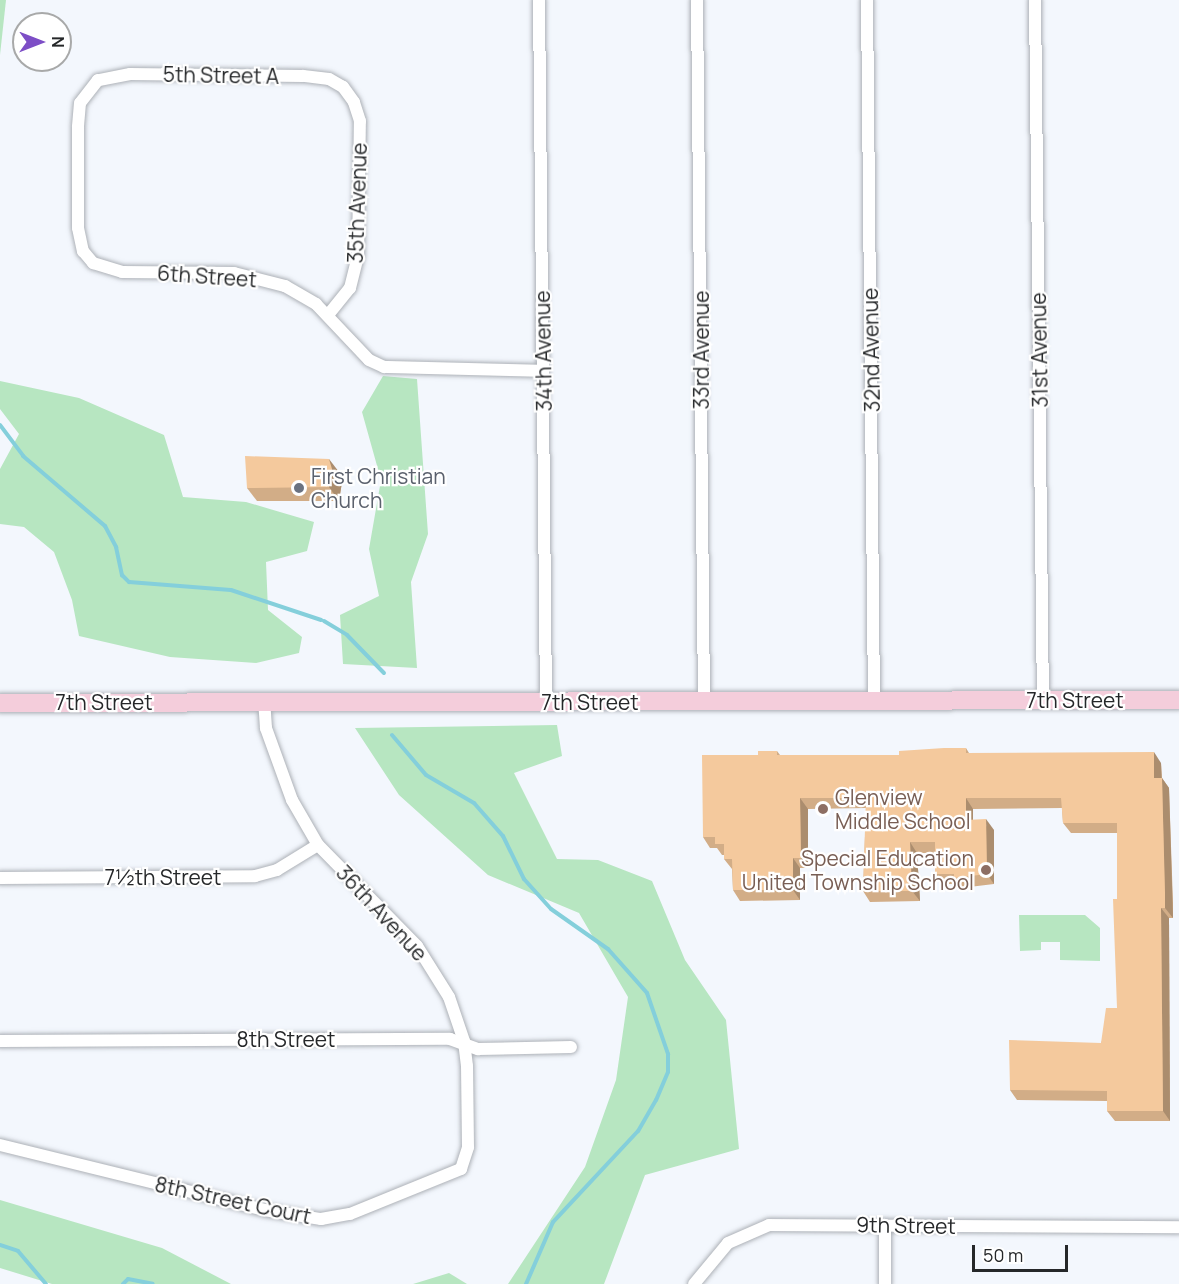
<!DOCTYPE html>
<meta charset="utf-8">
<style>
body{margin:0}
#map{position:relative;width:1179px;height:1284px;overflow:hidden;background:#f3f7fd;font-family:Manrope,sans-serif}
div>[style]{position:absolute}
.green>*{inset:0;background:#b7e6c1}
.stream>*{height:4px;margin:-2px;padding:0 2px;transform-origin:2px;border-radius:2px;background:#84cfdb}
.roads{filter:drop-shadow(0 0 2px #adb1b7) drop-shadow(0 0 2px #adb1b7)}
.street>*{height:12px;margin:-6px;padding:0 6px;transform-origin:6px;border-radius:6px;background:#fff}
.secondary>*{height:18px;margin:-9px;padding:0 9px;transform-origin:9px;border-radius:9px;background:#f4cddb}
.wall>*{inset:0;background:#d2ad87}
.shaded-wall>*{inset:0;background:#ab8d6e}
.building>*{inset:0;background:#f4c99d}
.dots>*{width:16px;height:16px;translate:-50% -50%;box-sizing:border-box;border:3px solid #fff;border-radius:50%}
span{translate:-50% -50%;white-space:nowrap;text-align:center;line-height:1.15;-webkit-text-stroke:4.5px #fff;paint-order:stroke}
.street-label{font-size:21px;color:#252729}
.worship-label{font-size:21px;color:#5b616d}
.left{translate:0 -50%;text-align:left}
.education-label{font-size:21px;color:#785e54}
.right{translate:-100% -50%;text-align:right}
.north{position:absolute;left:12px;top:12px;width:60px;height:60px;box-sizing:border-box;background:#fff;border:2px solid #a8a9a9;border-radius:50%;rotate:90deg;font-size:16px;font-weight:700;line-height:24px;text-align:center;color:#252729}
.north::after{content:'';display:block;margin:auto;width:21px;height:27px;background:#7d4ec6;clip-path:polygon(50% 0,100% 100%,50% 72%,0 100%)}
.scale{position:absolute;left:972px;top:1245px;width:96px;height:27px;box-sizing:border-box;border:3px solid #252729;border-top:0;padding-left:8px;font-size:18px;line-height:21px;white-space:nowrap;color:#252729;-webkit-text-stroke:4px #fff;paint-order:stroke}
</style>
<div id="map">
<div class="green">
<div style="clip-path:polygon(0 0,6px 0,0 55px)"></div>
<div style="clip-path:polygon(383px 376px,417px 379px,428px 534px,411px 582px,417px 668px,343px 664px,340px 615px,379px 596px,369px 549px,381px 480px,362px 412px)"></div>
<div style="clip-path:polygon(0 381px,79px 398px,164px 435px,183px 497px,246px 502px,314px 522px,307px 551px,266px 562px,268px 610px,302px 637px,299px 653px,256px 663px,170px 657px,79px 636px,72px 600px,54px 552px,24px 527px,0 524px,0 469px,19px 434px,0 409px)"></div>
<div style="clip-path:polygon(557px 725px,562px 756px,514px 773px,557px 859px,598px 860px,652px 881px,685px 960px,726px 1020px,739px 1149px,645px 1175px,604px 1284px,508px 1284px,585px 1167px,616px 1080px,628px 997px,579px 913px,488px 875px,399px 795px,355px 728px)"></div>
<div style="clip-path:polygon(1019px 915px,1085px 915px,1100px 928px,1100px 961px,1060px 960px,1060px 942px,1041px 942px,1041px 950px,1020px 951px)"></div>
<div style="clip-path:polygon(0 1200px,162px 1248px,231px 1284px,52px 1284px,0 1268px)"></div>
<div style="clip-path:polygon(449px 1273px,467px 1284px,413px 1284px)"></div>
</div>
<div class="stream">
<div style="left:0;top:425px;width:39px;rotate:53deg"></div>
<div style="left:23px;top:456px;width:108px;rotate:40.5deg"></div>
<div style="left:105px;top:526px;width:24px;rotate:62deg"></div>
<div style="left:116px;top:547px;width:29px;rotate:78deg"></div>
<div style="left:122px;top:575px;width:10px;rotate:45deg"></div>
<div style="left:129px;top:582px;width:102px;rotate:4.5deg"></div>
<div style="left:231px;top:590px;width:95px;rotate:18.4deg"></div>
<div style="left:324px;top:621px;width:27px;rotate:31deg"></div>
<div style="left:347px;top:635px;width:53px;rotate:45.8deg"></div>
<div style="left:392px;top:735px;width:52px;rotate:49.6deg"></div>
<div style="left:426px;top:775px;width:56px;rotate:30.3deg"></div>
<div style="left:474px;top:803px;width:44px;rotate:48.7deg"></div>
<div style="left:503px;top:836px;width:48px;rotate:64deg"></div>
<div style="left:524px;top:879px;width:40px;rotate:48deg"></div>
<div style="left:551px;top:909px;width:70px;rotate:35.1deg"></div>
<div style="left:608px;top:949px;width:59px;rotate:48.4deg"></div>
<div style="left:647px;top:993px;width:65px;rotate:71deg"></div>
<div style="left:668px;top:1054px;width:18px;rotate:90deg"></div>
<div style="left:668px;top:1072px;width:30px;rotate:113deg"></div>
<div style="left:656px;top:1100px;width:36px;rotate:120deg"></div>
<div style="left:638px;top:1131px;width:125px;rotate:133deg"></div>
<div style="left:553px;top:1222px;width:68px;rotate:113.5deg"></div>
<div style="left:0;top:1245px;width:19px;rotate:18deg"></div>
<div style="left:18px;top:1251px;width:43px;rotate:49.7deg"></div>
<div style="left:123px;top:1284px;width:7px;rotate:-45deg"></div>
<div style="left:128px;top:1279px;width:25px;rotate:11deg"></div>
</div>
<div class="roads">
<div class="street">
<div style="left:539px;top:0;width:702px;rotate:89.43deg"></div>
<div style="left:697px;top:0;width:701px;rotate:89.43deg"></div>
<div style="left:867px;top:0;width:700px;rotate:89.43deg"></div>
<div style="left:1035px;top:0;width:700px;rotate:89.35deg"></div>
<div style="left:328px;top:315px;width:35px;rotate:-51deg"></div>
<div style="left:350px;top:288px;width:32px;rotate:-76deg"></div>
<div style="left:358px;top:257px;width:136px;rotate:-89.2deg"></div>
<div style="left:360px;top:121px;width:20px;rotate:-108deg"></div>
<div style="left:354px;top:102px;width:19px;rotate:-126deg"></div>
<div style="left:343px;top:87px;width:16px;rotate:-150deg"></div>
<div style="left:329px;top:79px;width:26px;rotate:-173deg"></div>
<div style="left:303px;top:76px;width:173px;rotate:-179.3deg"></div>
<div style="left:130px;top:74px;width:33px;rotate:169deg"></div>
<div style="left:98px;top:80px;width:29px;rotate:128deg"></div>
<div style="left:80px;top:103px;width:24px;rotate:95deg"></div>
<div style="left:78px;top:127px;width:101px;rotate:90deg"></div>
<div style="left:78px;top:228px;width:24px;rotate:78deg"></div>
<div style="left:83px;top:251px;width:16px;rotate:50deg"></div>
<div style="left:93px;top:263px;width:30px;rotate:17deg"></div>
<div style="left:122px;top:272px;width:112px;rotate:0.5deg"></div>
<div style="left:234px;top:273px;width:53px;rotate:14.3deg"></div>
<div style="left:285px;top:286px;width:36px;rotate:30deg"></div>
<div style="left:316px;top:304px;width:77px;rotate:46.6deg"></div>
<div style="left:369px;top:360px;width:17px;rotate:25deg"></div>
<div style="left:384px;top:367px;width:159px;rotate:1.4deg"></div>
<div style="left:0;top:878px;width:255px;rotate:-0.4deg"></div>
<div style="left:255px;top:876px;width:23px;rotate:-15deg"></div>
<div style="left:277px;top:870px;width:48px;rotate:-31.4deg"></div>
<div style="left:0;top:1041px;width:450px;rotate:-0.3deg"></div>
<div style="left:450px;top:1039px;width:30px;rotate:20deg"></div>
<div style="left:478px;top:1049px;width:93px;rotate:-1.2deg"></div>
<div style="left:0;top:1145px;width:272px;rotate:13.8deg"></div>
<div style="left:264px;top:1210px;width:58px;rotate:9deg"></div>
<div style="left:321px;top:1219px;width:29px;rotate:-10deg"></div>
<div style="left:350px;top:1214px;width:120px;rotate:-22.1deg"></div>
<div style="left:461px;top:1169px;width:23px;rotate:-72deg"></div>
<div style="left:468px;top:1147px;width:81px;rotate:-90.7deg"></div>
<div style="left:467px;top:1066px;width:25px;rotate:-97deg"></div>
<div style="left:464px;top:1041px;width:46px;rotate:-108.8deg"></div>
<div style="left:449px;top:997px;width:60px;rotate:-122.1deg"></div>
<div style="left:417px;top:946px;width:141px;rotate:-134.4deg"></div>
<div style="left:318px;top:845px;width:52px;rotate:-120deg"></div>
<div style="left:292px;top:800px;width:77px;rotate:-109.9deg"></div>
<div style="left:266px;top:728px;width:26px;rotate:-94deg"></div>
<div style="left:694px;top:1284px;width:53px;rotate:-50.3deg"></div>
<div style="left:728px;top:1243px;width:45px;rotate:-23.7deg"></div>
<div style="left:769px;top:1225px;width:410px;rotate:0.3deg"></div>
<div style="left:885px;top:1284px;width:59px;rotate:-90deg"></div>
</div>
<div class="secondary">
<div style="left:0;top:703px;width:1179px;rotate:-0.15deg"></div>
</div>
</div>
<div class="wall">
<div style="clip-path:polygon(339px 472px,342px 482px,339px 501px,257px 501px,247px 488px)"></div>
<div style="clip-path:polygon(966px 748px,969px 753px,1161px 763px,1162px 778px,1169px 788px,1173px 903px,1173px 918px,1169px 918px,1170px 1121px,1115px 1121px,1107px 1111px,1107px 1101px,1017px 1100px,1010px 1090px,1101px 1043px,1117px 1008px,1117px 833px,1071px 833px,1063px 823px,1062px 808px,973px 809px,973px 820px,994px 830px,994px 884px,961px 888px,958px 884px,942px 884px,935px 874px,935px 853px,917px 853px,920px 901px,870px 902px,863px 891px,866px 808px,808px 809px,808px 868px,800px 868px,800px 900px,740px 901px,733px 890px,732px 869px,724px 859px,724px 855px,722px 855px,717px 848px,710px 848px,703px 837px,758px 755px,777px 751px,780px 755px,899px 755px)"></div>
</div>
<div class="shaded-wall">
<div style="clip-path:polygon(329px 459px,339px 472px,342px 482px,339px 501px,329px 487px)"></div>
<div style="clip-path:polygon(1154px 752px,1161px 763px,1162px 788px,1154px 778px)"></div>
<div style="clip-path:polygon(1162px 778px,1169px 788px,1173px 918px,1165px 908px)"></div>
<div style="clip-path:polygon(800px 798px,808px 809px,808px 868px,801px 858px)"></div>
<div style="clip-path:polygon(966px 798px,973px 809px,973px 830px,966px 820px)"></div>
<div style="clip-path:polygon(986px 819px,994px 830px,994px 884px,987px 874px)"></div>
<div style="clip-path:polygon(910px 842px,917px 853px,920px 901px,912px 891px)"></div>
<div style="clip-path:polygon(793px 858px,800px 868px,800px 900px,793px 890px)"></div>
<div style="clip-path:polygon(1161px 908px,1169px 918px,1170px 1121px,1163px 1111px)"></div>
</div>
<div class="building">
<div style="clip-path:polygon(245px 456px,329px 459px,332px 469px,329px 487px,247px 488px)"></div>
<div style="clip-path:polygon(944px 748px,966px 748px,966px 753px,1154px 752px,1154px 778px,1162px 778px,1165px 893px,1165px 908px,1161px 908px,1163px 1111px,1107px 1111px,1107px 1091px,1010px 1090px,1009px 1040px,1101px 1043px,1106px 1008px,1117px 1008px,1113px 899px,1117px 899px,1117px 823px,1063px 823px,1061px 798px,966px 798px,966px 820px,986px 819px,987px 874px,954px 878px,954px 874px,935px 874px,935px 842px,910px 842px,912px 891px,863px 891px,866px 798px,800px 798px,801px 858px,793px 858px,793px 890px,733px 890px,732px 859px,724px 859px,724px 844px,715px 844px,715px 837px,703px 837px,702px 755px,758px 755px,758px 751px,777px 751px,777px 755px,899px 755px,899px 751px)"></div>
</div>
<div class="dots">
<div style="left:299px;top:488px;background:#6b7280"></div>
<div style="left:823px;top:809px;background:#8d6e63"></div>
<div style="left:986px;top:870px;background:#8d6e63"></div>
</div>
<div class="street-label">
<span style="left:221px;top:75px;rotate:1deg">5th Street A</span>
<span style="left:357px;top:203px;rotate:-88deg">35th Avenue</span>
<span style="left:207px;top:276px;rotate:4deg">6th Street</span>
<span style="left:701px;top:350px;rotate:-90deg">33rd Avenue</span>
<span style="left:871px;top:350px;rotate:-91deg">32nd Avenue</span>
<span style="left:1039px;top:350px;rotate:-91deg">31st Avenue</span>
<span style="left:543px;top:351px;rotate:-91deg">34th Avenue</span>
<span style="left:1075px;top:700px">7th Street</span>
<span style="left:104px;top:702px">7th Street</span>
<span style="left:590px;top:702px">7th Street</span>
<span style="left:163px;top:877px">7½th Street</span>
<span style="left:382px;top:913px;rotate:47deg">36th Avenue</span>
<span style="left:286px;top:1039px">8th Street</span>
<span style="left:233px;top:1200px;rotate:12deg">8th Street Court</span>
<span style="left:906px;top:1225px;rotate:1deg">9th Street</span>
</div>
<div class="worship-label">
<span class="left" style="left:311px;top:488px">First Christian<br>Church</span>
</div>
<div class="education-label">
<span class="left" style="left:835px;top:809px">Glenview<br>Middle School</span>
<span class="right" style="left:974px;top:870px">Special Education<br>United Township School</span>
</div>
<div class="north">N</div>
<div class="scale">50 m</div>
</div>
